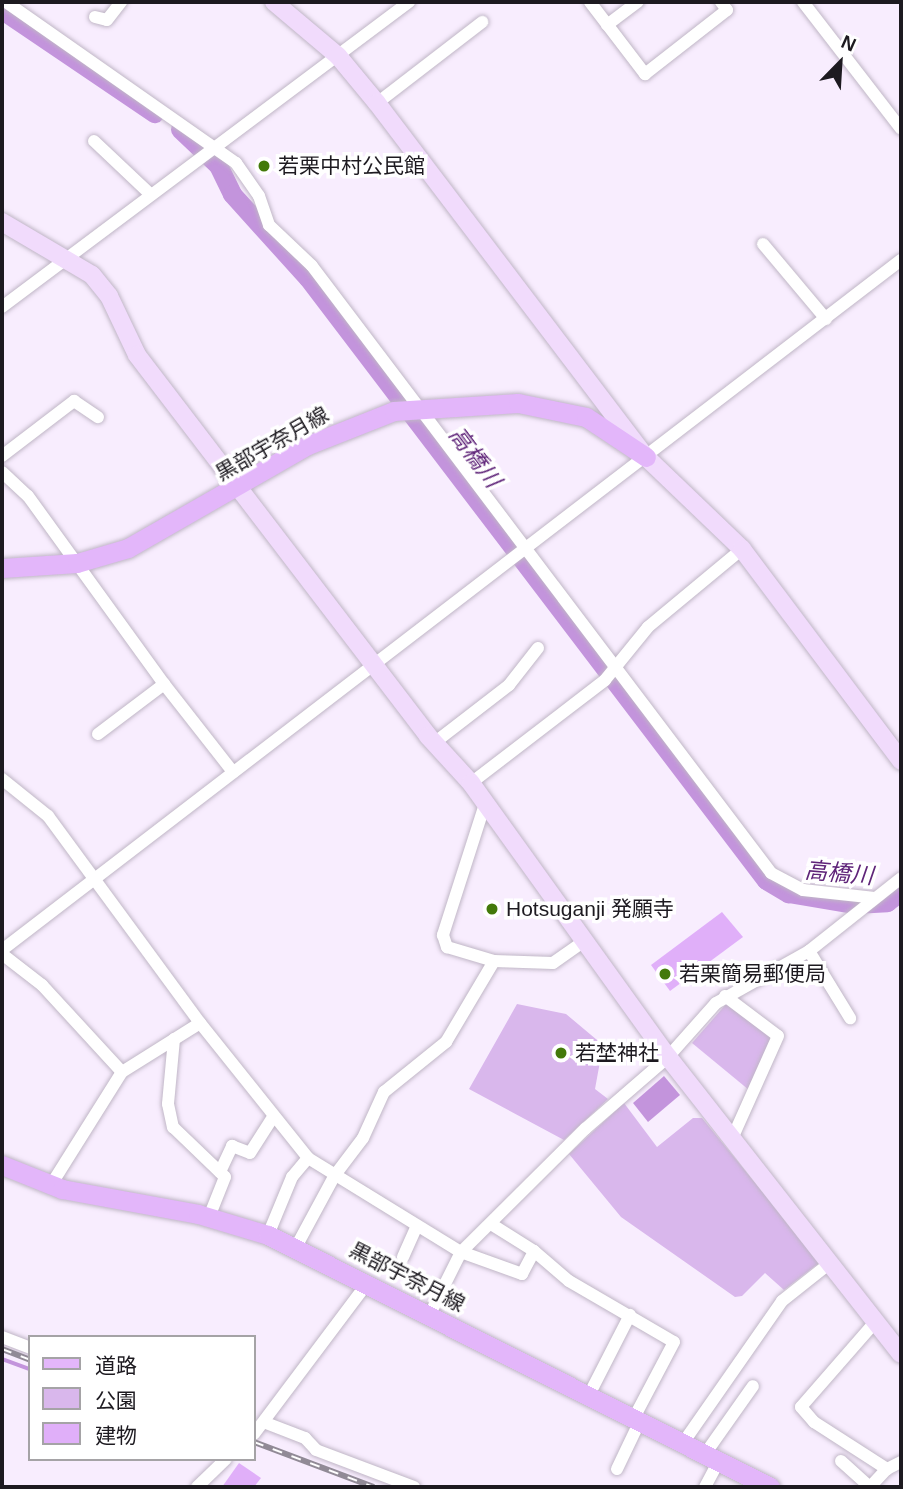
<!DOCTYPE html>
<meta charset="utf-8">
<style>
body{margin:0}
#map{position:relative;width:903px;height:1489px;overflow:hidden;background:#f8edfe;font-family:Arial,"Noto Sans JP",sans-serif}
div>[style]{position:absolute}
.green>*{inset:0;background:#d9b7ec}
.water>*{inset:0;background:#c394dc}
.stream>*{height:3.5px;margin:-1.75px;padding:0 1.75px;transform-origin:1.75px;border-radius:1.75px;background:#c394dc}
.river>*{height:19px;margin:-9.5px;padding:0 9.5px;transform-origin:9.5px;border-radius:9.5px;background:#c394dc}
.building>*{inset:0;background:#e0aff9}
.roads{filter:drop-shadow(0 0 2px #c0b6c6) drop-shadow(0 0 2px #c0b6c6)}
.street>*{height:12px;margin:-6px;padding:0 6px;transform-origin:6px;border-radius:6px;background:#fff}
.secondary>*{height:18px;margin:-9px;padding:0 9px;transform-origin:9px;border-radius:9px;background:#f1dbfc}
.primary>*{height:19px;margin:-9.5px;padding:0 9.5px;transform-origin:9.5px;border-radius:9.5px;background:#e3b6fa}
.rail>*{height:6px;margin-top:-3px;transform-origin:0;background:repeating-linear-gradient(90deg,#fff 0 10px,#918a96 0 20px);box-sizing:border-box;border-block:2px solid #918a96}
.dots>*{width:19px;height:19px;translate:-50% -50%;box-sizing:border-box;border:4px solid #fff;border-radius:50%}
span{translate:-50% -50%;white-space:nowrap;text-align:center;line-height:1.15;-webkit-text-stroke:7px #fff;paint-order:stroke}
.poi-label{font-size:21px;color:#1d1a20}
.left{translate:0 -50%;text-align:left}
.street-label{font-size:21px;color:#1d1a20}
.water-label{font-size:23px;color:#5f2479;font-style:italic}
.frame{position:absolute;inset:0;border:4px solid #1d1a20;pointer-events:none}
.legend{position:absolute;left:28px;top:1335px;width:228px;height:126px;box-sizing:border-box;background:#fff;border:2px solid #a5a3a6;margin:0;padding:9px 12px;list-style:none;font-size:21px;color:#1d1a20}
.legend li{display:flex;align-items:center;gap:14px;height:35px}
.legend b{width:35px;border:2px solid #a5a3a6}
.north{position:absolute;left:805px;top:28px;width:70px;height:70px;-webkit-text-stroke:5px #fff;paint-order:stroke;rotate:24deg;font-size:19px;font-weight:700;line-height:28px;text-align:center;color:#1d1a20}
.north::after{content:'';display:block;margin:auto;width:24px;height:32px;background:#1d1a20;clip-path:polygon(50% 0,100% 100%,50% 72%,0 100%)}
</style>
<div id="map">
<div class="green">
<div style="clip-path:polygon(727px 1003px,773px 1038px,749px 1090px,692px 1043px)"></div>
<div style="clip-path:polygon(517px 1004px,566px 1014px,603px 1045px,595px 1089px,608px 1099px,564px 1140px,469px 1089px)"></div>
<div style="clip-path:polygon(624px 1103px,657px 1147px,693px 1118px,702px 1118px,820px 1262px,784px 1290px,765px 1273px,742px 1296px,735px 1297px,621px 1217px,569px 1154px)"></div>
</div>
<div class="water">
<div style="clip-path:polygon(664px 1076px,680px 1095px,648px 1122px,633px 1103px)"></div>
</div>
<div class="stream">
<div style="left:2px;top:1359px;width:30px;rotate:20deg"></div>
</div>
<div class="river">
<div style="left:2px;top:10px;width:184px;rotate:34.1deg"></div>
<div style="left:180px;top:129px;width:52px;rotate:43.5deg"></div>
<div style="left:218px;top:165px;width:32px;rotate:64deg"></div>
<div style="left:232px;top:194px;width:113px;rotate:47.9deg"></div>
<div style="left:308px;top:278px;width:756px;rotate:52.74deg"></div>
<div style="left:766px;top:880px;width:26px;rotate:31deg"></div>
<div style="left:788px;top:893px;width:66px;rotate:9.6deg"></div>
<div style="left:853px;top:904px;width:34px;rotate:-3deg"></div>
<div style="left:887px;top:902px;width:18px;rotate:-38deg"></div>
</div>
<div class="building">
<div style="clip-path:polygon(722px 912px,743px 937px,670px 991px,651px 965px)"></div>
<div style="clip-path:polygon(239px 1463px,261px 1478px,254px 1487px,222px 1487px)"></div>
</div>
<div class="roads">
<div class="street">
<div style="left:6px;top:2px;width:281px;rotate:35deg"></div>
<div style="left:236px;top:163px;width:40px;rotate:55.1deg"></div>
<div style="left:259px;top:196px;width:31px;rotate:71deg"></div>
<div style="left:269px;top:225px;width:59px;rotate:43.6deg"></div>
<div style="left:312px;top:266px;width:761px;rotate:52.9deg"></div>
<div style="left:771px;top:873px;width:36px;rotate:28deg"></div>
<div style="left:803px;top:890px;width:72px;rotate:6.3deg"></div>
<div style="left:590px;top:2px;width:91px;rotate:52.6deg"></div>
<div style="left:645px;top:74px;width:104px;rotate:-38deg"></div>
<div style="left:727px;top:10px;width:10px;rotate:-127deg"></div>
<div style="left:803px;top:2px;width:160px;rotate:52.3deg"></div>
<div style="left:95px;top:17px;width:12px;rotate:14deg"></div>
<div style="left:107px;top:20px;width:23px;rotate:-52deg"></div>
<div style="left:607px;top:25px;width:39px;rotate:-37deg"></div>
<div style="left:377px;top:103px;width:133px;rotate:-37.6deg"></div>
<div style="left:94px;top:141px;width:77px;rotate:43.4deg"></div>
<div style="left:763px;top:244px;width:98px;rotate:50deg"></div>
<div style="left:2px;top:307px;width:509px;rotate:-36.85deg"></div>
<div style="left:2px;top:456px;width:91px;rotate:-37.4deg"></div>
<div style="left:74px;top:401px;width:29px;rotate:34deg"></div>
<div style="left:2px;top:472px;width:35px;rotate:43deg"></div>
<div style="left:28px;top:496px;width:232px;rotate:54.1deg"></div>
<div style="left:98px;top:734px;width:83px;rotate:-37.1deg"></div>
<div style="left:164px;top:684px;width:112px;rotate:51.9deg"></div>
<div style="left:434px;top:743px;width:95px;rotate:-37.7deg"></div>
<div style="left:509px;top:685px;width:47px;rotate:-51.9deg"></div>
<div style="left:2px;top:779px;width:59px;rotate:38.8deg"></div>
<div style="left:48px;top:816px;width:257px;rotate:53.7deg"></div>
<div style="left:200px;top:1023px;width:173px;rotate:51.3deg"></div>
<div style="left:308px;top:1158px;width:180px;rotate:31.6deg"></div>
<div style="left:461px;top:1252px;width:65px;rotate:19.8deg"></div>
<div style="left:522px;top:1274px;width:26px;rotate:-62deg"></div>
<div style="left:534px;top:1251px;width:51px;rotate:-147.9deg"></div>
<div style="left:471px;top:783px;width:169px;rotate:-37.5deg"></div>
<div style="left:605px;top:680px;width:68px;rotate:-50.9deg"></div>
<div style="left:648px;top:627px;width:122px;rotate:-39.7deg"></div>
<div style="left:485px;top:804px;width:138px;rotate:107.8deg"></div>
<div style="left:443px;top:935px;width:13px;rotate:72deg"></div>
<div style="left:447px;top:947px;width:49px;rotate:16.6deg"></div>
<div style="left:2px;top:950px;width:1133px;rotate:-37.51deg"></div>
<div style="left:809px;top:951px;width:79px;rotate:58.5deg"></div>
<div style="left:2px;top:954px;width:51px;rotate:37.8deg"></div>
<div style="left:42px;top:985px;width:118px;rotate:47.4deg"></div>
<div style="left:122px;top:1072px;width:92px;rotate:-32.1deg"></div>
<div style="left:725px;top:996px;width:66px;rotate:37deg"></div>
<div style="left:778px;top:1036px;width:113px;rotate:114.1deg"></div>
<div style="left:174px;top:1039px;width:65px;rotate:95.3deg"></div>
<div style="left:168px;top:1104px;width:24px;rotate:78deg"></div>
<div style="left:173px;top:1127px;width:72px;rotate:43.9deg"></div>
<div style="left:225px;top:1177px;width:43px;rotate:111.8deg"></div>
<div style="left:220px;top:1172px;width:29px;rotate:-65deg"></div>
<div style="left:232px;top:1146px;width:19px;rotate:21deg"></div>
<div style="left:250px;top:1153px;width:43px;rotate:-57.4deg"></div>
<div style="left:51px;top:1185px;width:133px;rotate:-57.9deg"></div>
<div style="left:268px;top:1235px;width:63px;rotate:-67.5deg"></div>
<div style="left:292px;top:1177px;width:25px;rotate:-50deg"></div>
<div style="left:296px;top:1247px;width:82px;rotate:-61.6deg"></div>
<div style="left:335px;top:1175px;width:46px;rotate:-52.9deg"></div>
<div style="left:363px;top:1138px;width:51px;rotate:-65.5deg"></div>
<div style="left:384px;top:1092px;width:80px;rotate:-38.9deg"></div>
<div style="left:446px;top:1042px;width:94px;rotate:-59.3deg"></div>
<div style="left:494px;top:961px;width:59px;rotate:1.9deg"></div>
<div style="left:553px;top:963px;width:38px;rotate:-35deg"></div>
<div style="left:534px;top:1251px;width:46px;rotate:40.6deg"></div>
<div style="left:569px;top:1281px;width:121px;rotate:30.2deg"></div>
<div style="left:674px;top:1342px;width:86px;rotate:117.8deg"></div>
<div style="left:403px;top:1257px;width:34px;rotate:-66deg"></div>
<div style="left:430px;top:1314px;width:69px;rotate:-63.4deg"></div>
<div style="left:461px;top:1252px;width:175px;rotate:-44.8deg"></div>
<div style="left:585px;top:1129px;width:110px;rotate:-40.9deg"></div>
<div style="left:668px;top:1057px;width:72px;rotate:-48.4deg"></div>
<div style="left:716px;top:1003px;width:107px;rotate:-29.2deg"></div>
<div style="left:809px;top:951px;width:117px;rotate:-38.4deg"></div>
<div style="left:876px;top:1321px;width:114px;rotate:131.1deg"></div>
<div style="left:801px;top:1407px;width:20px;rotate:49deg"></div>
<div style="left:814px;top:1422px;width:87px;rotate:32.8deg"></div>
<div style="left:887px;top:1469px;width:16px;rotate:-27deg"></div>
<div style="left:2px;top:1337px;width:30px;rotate:21deg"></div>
<div style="left:589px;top:1395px;width:90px;rotate:-62.9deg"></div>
<div style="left:266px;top:1423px;width:42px;rotate:21deg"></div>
<div style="left:305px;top:1438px;width:16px;rotate:47deg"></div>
<div style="left:316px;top:1450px;width:105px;rotate:20.7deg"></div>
<div style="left:254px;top:1434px;width:190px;rotate:-53.1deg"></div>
<div style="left:683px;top:1443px;width:173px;rotate:-55.1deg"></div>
<div style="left:782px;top:1301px;width:61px;rotate:-38.4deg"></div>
<div style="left:705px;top:1454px;width:83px;rotate:-54.8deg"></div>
<div style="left:841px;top:1461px;width:39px;rotate:42deg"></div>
<div style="left:870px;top:1487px;width:25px;rotate:-47deg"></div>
<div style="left:617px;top:1469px;width:53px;rotate:-64.4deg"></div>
<div style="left:197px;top:1487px;width:40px;rotate:-44deg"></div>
<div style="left:705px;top:1487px;width:30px;rotate:-62deg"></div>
</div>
<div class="secondary">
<div style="left:274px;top:2px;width:84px;rotate:40.2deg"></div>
<div style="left:338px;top:56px;width:61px;rotate:50.3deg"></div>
<div style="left:377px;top:103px;width:445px;rotate:52.8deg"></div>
<div style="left:646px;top:457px;width:133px;rotate:43.8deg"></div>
<div style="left:742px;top:549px;width:265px;rotate:53.1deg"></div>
<div style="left:2px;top:222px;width:104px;rotate:30.5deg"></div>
<div style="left:92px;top:275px;width:27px;rotate:51deg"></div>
<div style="left:109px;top:296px;width:65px;rotate:64.6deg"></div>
<div style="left:137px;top:355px;width:479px;rotate:52.6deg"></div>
<div style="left:428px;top:736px;width:64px;rotate:47.5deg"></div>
<div style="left:471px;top:783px;width:337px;rotate:54.3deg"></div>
<div style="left:668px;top:1057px;width:377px;rotate:51.9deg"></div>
</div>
<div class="primary">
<div style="left:2px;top:568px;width:75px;rotate:-3.8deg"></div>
<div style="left:77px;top:563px;width:53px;rotate:-16.4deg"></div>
<div style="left:128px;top:548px;width:207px;rotate:-29.8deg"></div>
<div style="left:308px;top:445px;width:92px;rotate:-21.6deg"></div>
<div style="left:394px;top:411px;width:124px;rotate:-3.7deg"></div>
<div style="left:518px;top:403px;width:69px;rotate:11.6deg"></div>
<div style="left:586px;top:417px;width:72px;rotate:33.7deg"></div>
<div style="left:2px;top:1165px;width:65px;rotate:21.8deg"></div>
<div style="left:62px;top:1189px;width:138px;rotate:10.4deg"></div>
<div style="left:198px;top:1214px;width:73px;rotate:16.7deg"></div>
<div style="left:268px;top:1235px;width:562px;rotate:26.66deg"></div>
</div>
</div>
<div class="rail">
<div style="left:2px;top:1349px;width:30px;rotate:21deg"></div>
<div style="left:254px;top:1442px;width:128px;rotate:20.6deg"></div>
</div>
<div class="dots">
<div style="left:264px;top:166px;background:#43790a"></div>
<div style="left:492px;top:909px;background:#43790a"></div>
<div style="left:665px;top:974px;background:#43790a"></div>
<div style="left:561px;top:1053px;background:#43790a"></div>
</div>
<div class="poi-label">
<span class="left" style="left:278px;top:166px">若栗中村公民館</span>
<span class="left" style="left:506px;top:909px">Hotsuganji 発願寺</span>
<span class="left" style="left:679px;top:974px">若栗簡易郵便局</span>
<span class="left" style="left:575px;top:1053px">若埜神社</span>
</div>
<div class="street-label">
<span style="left:272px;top:444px;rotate:-30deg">黒部宇奈月線</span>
<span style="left:407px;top:1277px;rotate:27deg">黒部宇奈月線</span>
</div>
<div class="water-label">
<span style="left:475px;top:457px;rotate:53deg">高橋川</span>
<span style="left:839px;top:873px;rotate:5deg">高橋川</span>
</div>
<div class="frame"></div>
<ul class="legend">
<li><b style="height:9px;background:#e3b6fa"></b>道路</li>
<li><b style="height:19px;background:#d9b7ec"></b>公園</li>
<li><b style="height:19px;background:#e0aff9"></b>建物</li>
</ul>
<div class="north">N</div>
</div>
